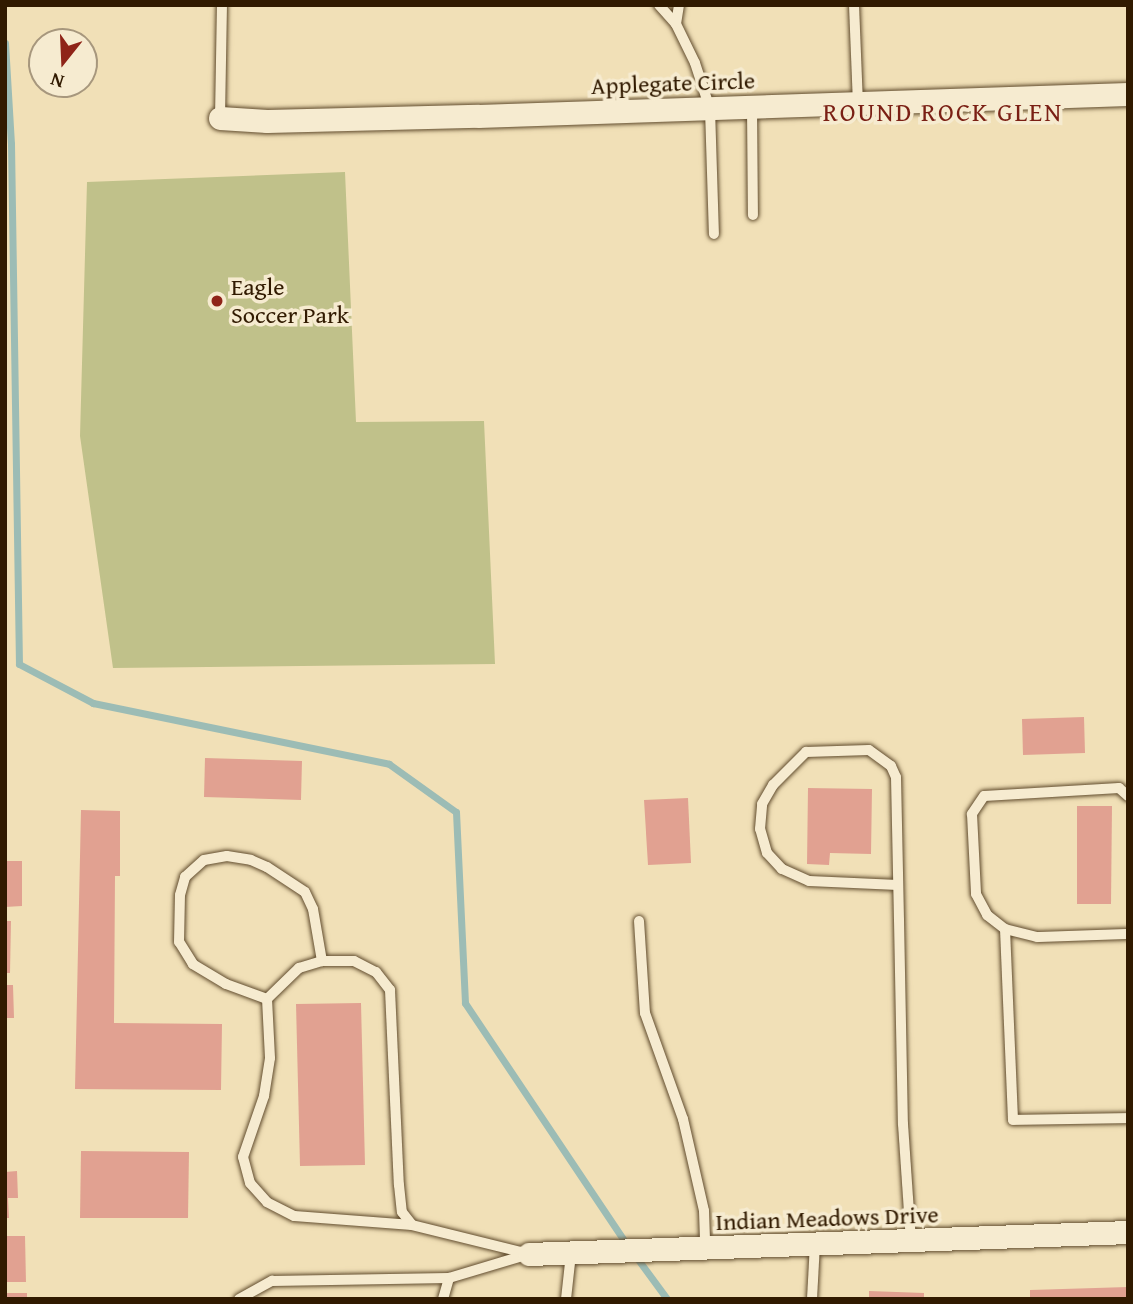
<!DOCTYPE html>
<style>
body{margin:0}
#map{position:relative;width:1133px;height:1304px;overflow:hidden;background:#f1e0b7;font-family:"Gentium Book Plus",serif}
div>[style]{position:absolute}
.green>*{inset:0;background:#c0c18a}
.stream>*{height:7px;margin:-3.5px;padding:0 3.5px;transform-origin:3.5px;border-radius:3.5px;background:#9cbcb5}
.building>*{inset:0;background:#e1a191}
.roads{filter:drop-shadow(0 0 2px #614c2e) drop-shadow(0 0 2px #614c2e)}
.lane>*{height:10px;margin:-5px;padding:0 5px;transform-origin:5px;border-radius:5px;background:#f6ebd0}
.street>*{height:23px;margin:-11.5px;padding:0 11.5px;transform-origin:11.5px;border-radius:11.5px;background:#f6ebd0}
.dots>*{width:19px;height:19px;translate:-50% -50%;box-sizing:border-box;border:4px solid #f6ebd0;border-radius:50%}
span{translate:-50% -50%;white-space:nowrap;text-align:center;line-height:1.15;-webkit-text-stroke:7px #f6ebd0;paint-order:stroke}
.street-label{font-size:24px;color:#311a00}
.poi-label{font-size:24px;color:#311a00}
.left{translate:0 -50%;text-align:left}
.neighbourhood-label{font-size:26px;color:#7a1f14;letter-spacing:2px}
.frame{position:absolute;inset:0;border:7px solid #311a00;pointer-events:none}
.north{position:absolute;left:28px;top:28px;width:70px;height:70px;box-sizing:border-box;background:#f6ebd0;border:2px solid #a7977d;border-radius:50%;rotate:198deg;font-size:19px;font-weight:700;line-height:28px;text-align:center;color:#311a00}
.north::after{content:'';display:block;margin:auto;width:24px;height:32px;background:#8f2418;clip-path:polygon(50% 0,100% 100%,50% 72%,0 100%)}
</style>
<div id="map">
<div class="green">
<div style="clip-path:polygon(345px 172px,356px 422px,484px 421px,495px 664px,113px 668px,80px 436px,87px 182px)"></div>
</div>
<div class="stream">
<div style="left:5px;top:43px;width:101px;rotate:86.6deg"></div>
<div style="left:11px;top:144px;width:520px;rotate:89.12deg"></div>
<div style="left:19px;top:664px;width:84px;rotate:27.8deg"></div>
<div style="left:93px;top:703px;width:302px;rotate:11.6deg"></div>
<div style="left:389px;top:764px;width:82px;rotate:35.6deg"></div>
<div style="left:456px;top:812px;width:191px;rotate:87.3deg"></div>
<div style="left:465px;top:1003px;width:291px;rotate:56.2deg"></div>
<div style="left:634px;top:1254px;width:56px;rotate:53.7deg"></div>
</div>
<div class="building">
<div style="clip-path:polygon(1084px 717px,1085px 753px,1023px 755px,1022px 719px)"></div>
<div style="clip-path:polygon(205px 758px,302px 761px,301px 800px,204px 797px)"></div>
<div style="clip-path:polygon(808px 788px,872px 789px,871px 854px,830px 853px,829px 865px,807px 864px)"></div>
<div style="clip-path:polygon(688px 798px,691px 863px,648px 865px,644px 800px)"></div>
<div style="clip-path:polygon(1077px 806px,1112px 806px,1111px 904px,1077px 904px)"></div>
<div style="clip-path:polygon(81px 810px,120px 811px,120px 876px,115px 876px,114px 1023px,222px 1024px,221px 1090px,75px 1089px)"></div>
<div style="clip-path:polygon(5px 861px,22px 861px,22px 906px,5px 907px)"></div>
<div style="clip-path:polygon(5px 921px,11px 921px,10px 973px,5px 973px)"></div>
<div style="clip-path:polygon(5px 985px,13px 985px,14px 1018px,5px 1018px)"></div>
<div style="clip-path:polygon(361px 1003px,365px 1165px,300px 1166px,296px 1004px)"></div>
<div style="clip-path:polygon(81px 1151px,189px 1152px,188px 1218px,80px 1218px)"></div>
<div style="clip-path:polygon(17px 1171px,18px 1198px,8px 1198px,9px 1218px,5px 1218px,5px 1172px)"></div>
<div style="clip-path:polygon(5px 1236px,25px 1236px,26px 1282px,5px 1282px)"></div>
<div style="clip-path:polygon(1128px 1287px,1128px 1299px,1030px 1299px,1030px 1290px)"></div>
<div style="clip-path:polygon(869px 1291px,924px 1293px,924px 1299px,869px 1299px)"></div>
<div style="clip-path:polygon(5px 1293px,27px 1293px,27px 1299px,5px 1299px)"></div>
</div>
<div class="roads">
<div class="lane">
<div style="left:659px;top:5px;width:25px;rotate:48deg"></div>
<div style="left:676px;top:24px;width:43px;rotate:64deg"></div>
<div style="left:695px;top:63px;width:48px;rotate:71.9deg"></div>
<div style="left:710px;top:109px;width:125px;rotate:88.2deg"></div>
<div style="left:854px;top:5px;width:99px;rotate:87.7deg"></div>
<div style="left:676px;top:24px;width:19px;rotate:-81deg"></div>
<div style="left:752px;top:107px;width:108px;rotate:89.5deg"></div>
<div style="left:220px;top:118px;width:113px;rotate:-89deg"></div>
<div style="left:1128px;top:796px;width:12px;rotate:-138deg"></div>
<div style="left:1119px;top:788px;width:135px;rotate:176.6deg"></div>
<div style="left:984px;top:796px;width:22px;rotate:124deg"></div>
<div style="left:972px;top:814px;width:80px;rotate:87.1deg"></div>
<div style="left:976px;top:894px;width:24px;rotate:62deg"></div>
<div style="left:987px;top:915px;width:23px;rotate:38deg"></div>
<div style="left:1005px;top:929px;width:33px;rotate:14deg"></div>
<div style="left:1037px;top:937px;width:91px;rotate:-1.9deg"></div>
<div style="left:898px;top:885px;width:89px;rotate:-177.4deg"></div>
<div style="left:809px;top:881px;width:30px;rotate:-156deg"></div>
<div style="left:782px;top:869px;width:22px;rotate:-133deg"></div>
<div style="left:767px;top:853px;width:25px;rotate:-106deg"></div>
<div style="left:760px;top:829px;width:25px;rotate:-85deg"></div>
<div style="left:762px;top:804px;width:22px;rotate:-60deg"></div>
<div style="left:773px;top:785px;width:47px;rotate:-45deg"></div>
<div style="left:806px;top:752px;width:63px;rotate:-1.8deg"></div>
<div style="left:869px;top:750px;width:27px;rotate:36deg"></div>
<div style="left:891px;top:766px;width:12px;rotate:66deg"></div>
<div style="left:896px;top:777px;width:143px;rotate:88.8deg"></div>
<div style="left:899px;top:920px;width:204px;rotate:88.9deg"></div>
<div style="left:903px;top:1124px;width:117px;rotate:86.1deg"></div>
<div style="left:639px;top:921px;width:92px;rotate:86.3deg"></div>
<div style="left:645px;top:1013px;width:113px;rotate:70.3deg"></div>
<div style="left:683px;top:1119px;width:94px;rotate:77.1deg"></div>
<div style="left:704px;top:1211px;width:38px;rotate:88deg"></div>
<div style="left:1005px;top:929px;width:191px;rotate:87.6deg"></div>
<div style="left:1013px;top:1120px;width:115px;rotate:-1deg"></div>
<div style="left:267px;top:999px;width:44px;rotate:-159.9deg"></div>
<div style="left:226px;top:984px;width:39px;rotate:-149deg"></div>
<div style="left:193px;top:964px;width:26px;rotate:-122deg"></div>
<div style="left:179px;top:942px;width:47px;rotate:-88.8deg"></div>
<div style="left:180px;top:895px;width:19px;rotate:-74deg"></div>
<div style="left:185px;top:877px;width:25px;rotate:-42deg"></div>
<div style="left:204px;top:860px;width:23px;rotate:-10deg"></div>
<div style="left:227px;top:856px;width:24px;rotate:9deg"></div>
<div style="left:251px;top:860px;width:17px;rotate:24deg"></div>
<div style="left:267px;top:867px;width:45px;rotate:33.3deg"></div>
<div style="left:305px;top:892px;width:19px;rotate:65deg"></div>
<div style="left:313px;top:909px;width:53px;rotate:80.2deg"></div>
<div style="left:412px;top:1225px;width:118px;rotate:-175.6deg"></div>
<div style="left:294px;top:1216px;width:30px;rotate:-153deg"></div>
<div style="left:267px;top:1202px;width:25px;rotate:-132deg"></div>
<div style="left:250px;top:1183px;width:27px;rotate:-105deg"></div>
<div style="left:243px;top:1157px;width:65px;rotate:-71deg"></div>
<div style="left:264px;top:1096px;width:38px;rotate:-81deg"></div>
<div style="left:270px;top:1058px;width:59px;rotate:-92.9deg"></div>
<div style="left:267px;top:999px;width:45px;rotate:-44.1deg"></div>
<div style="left:299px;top:968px;width:24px;rotate:-17deg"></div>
<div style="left:322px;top:961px;width:32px"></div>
<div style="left:354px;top:961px;width:25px;rotate:27deg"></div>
<div style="left:376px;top:972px;width:23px;rotate:52deg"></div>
<div style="left:390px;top:990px;width:195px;rotate:87.4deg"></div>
<div style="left:399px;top:1185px;width:27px;rotate:84deg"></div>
<div style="left:402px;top:1212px;width:16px;rotate:52deg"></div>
<div style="left:412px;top:1225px;width:121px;rotate:13.9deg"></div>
<div style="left:239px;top:1299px;width:38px;rotate:-29deg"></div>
<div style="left:272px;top:1281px;width:177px;rotate:-1deg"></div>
<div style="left:449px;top:1278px;width:84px;rotate:-16.7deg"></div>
<div style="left:443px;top:1299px;width:22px;rotate:-74deg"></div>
<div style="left:566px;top:1299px;width:45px;rotate:-83.7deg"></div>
<div style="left:812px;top:1299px;width:55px;rotate:-86.9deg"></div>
</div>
<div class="street">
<div style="left:220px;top:118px;width:47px;rotate:3.7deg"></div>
<div style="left:267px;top:121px;width:211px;rotate:-1.4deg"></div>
<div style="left:478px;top:116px;width:650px;rotate:-1.94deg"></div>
<div style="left:529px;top:1254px;width:599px;rotate:-2.1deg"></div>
</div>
</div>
<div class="dots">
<div style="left:217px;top:301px;background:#8f2418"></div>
</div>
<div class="street-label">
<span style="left:673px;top:83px;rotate:-2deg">Applegate Circle</span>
<span style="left:827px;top:1218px;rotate:-2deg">Indian Meadows Drive</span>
</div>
<div class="poi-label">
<span class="left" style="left:231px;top:301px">Eagle<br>Soccer Park</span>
</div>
<div class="neighbourhood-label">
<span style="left:943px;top:112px">ROUND ROCK GLEN</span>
</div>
<div class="frame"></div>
<div class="north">N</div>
</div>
